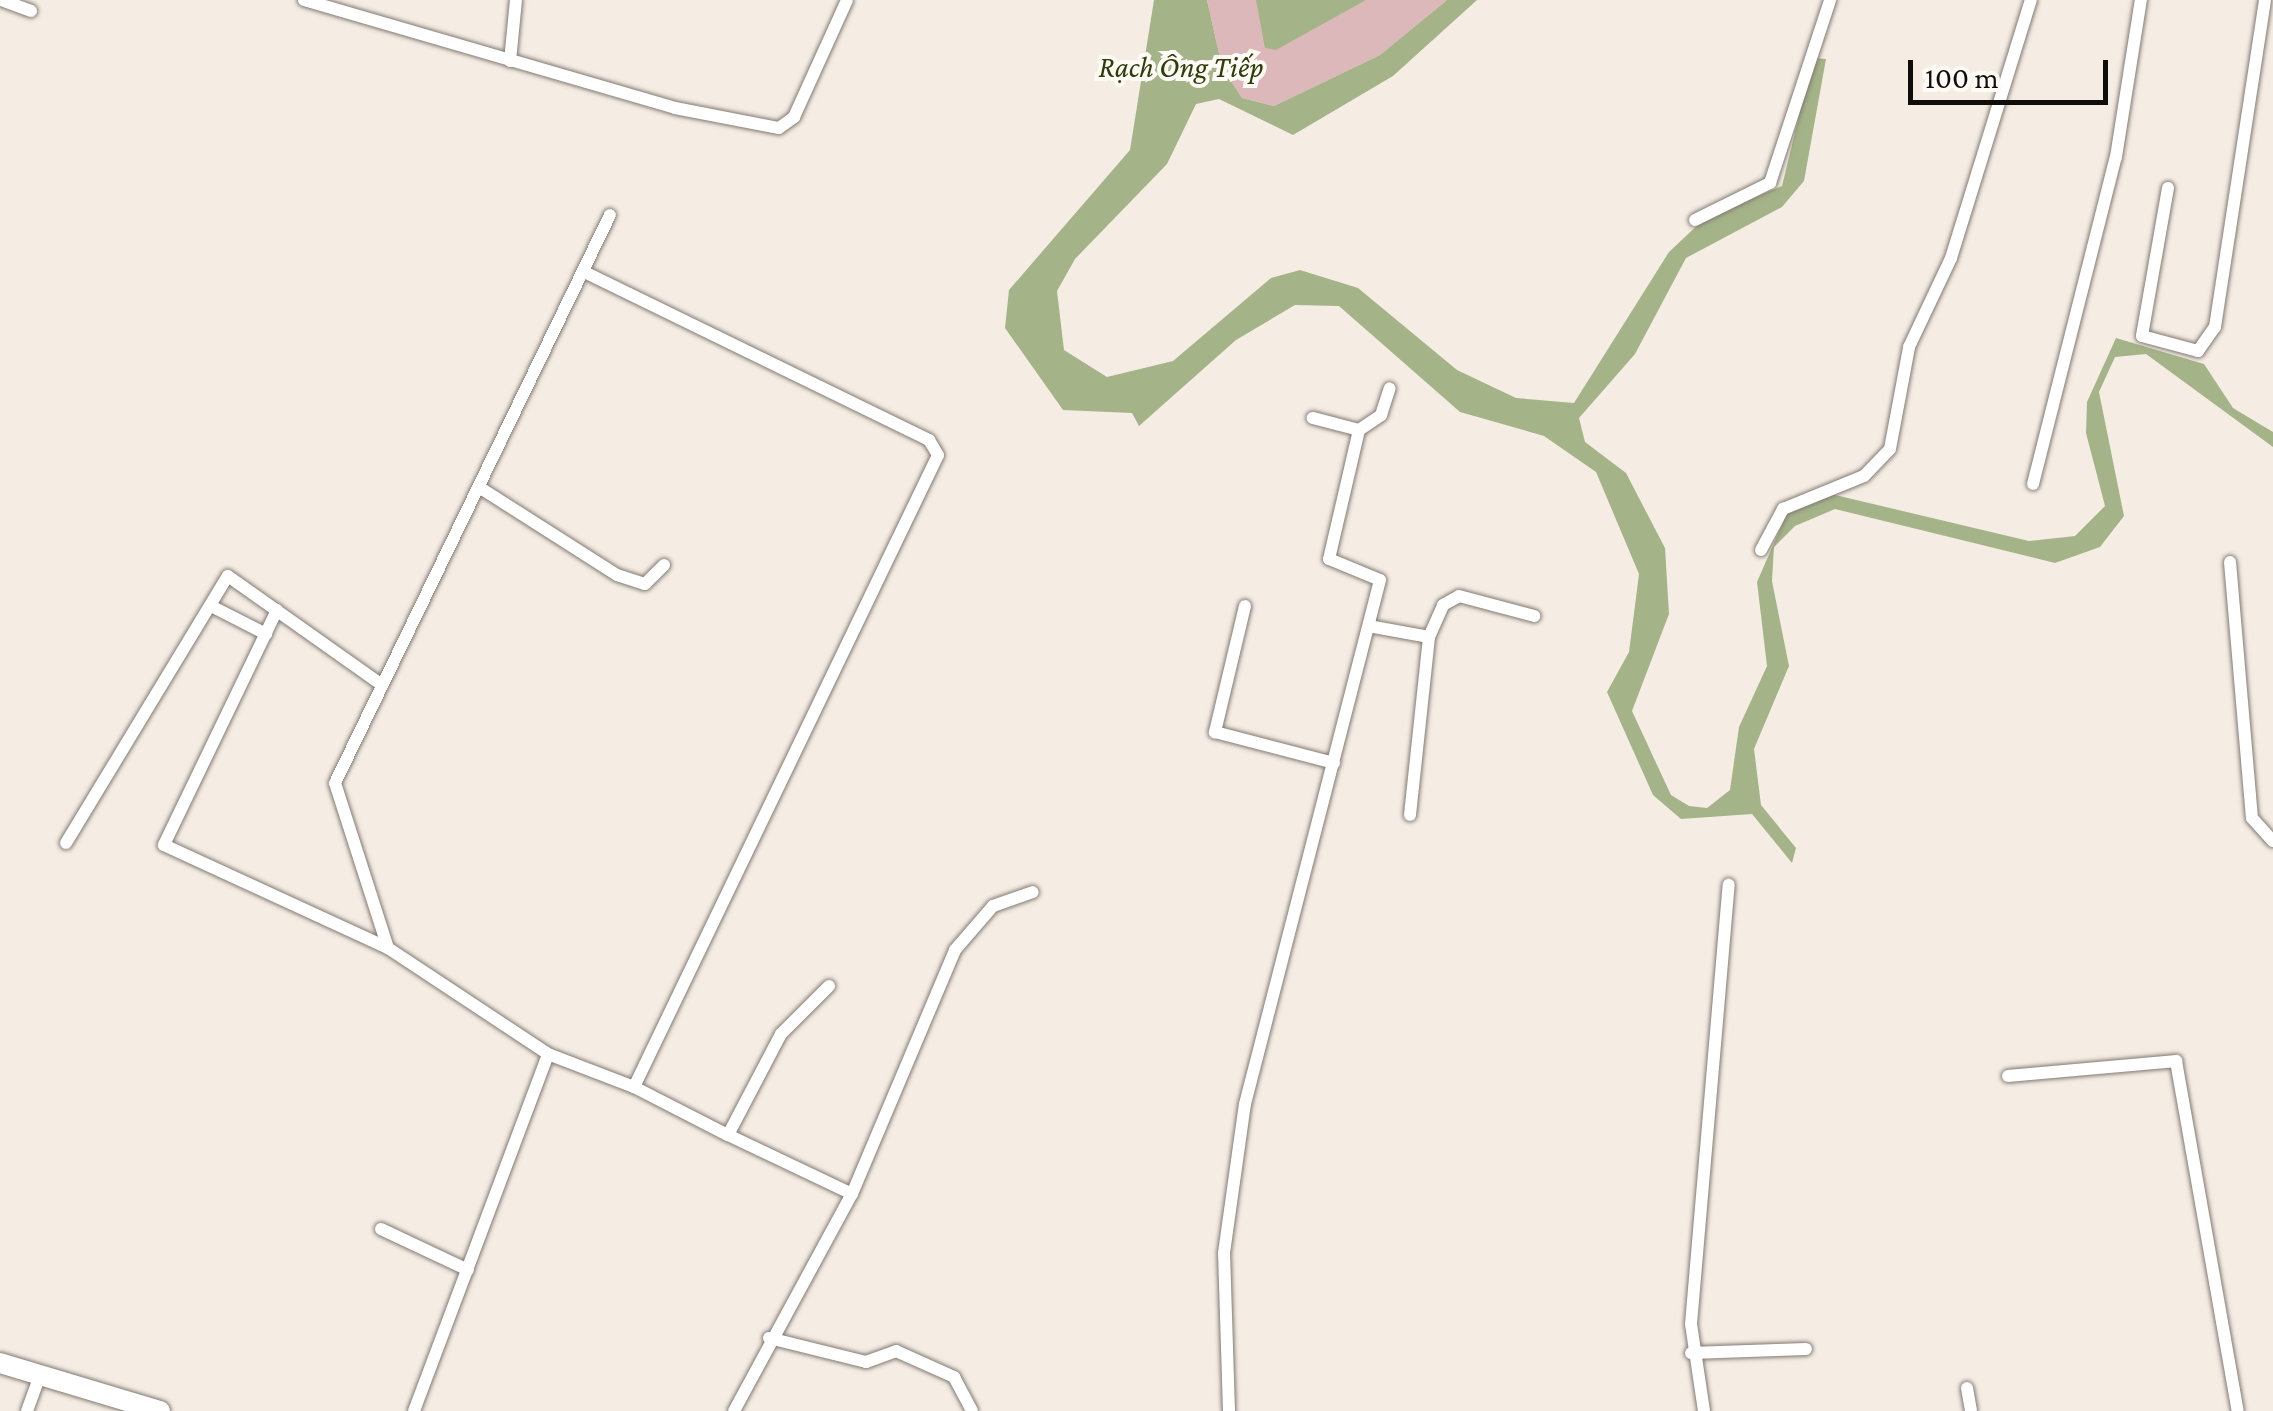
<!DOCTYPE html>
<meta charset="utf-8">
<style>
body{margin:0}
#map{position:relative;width:2273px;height:1411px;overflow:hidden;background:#f5ede4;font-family:"Crimson Pro",serif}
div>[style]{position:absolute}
.green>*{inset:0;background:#ddb8ba}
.water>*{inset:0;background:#a4b488}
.roads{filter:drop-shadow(0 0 2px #817a73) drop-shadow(0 0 2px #817a73)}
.minor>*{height:12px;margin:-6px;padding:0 6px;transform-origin:6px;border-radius:6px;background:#fff}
.primary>*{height:20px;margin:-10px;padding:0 10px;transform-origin:10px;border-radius:10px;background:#fff}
span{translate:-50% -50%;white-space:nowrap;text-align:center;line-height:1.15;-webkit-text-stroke:8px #fefbf7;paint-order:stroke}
.water-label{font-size:30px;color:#2f3d0a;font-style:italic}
.scale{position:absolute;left:1908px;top:60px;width:200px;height:45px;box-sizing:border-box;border:5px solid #100d0b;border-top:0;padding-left:12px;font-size:30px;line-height:35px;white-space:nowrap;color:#100d0b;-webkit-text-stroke:8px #fefbf7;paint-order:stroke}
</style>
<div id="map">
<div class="green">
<div style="clip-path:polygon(1207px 0,1447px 0,1380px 55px,1274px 106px,1242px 98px,1222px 67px)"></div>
</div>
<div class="water">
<div style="clip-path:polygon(1154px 0,1207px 0,1222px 67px,1242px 98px,1274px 106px,1380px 55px,1447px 0,1477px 0,1393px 76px,1293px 135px,1219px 99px,1196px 104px,1167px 164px,1075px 259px,1057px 291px,1064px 350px,1107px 377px,1173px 361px,1271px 278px,1300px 270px,1358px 288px,1457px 370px,1516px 398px,1574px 403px,1669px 252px,1704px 219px,1782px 186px,1813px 58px,1826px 59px,1804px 181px,1782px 207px,1686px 258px,1635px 354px,1579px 418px,1585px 442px,1626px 473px,1665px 548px,1669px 614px,1632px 711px,1671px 795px,1689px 806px,1707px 808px,1730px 790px,1739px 727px,1767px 666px,1757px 582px,1788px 511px,1831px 494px,2029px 541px,2075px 536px,2105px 506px,2086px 433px,2087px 402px,2116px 338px,2204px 364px,2233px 408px,2273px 432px,2273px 447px,2146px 354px,2115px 357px,2099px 392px,2124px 516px,2100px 547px,2055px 563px,1835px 509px,1795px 526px,1774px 547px,1772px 581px,1789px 666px,1754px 749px,1761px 805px,1796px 848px,1792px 863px,1752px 814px,1681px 819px,1653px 795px,1607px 692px,1629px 652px,1639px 574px,1596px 472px,1544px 436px,1460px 412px,1339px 306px,1295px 305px,1236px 340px,1139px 426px,1132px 413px,1063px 410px,1005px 328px,1009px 290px,1130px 150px)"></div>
<div style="clip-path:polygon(1256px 0,1366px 0,1276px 50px,1265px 48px)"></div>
</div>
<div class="roads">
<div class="minor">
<div style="left:1px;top:0;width:32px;rotate:20deg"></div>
<div style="left:304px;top:0;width:386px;rotate:16.2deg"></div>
<div style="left:675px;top:108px;width:106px;rotate:10.9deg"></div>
<div style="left:779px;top:128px;width:19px;rotate:-36deg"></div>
<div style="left:794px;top:117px;width:128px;rotate:-65.6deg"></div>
<div style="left:510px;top:61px;width:61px;rotate:-84.4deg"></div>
<div style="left:2168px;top:188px;width:150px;rotate:100deg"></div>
<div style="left:2142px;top:336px;width:58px;rotate:15deg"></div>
<div style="left:2198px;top:351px;width:29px;rotate:-55deg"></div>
<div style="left:2215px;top:327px;width:331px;rotate:-81.3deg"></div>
<div style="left:1695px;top:220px;width:84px;rotate:-26.3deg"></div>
<div style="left:1770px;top:183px;width:193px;rotate:-71.8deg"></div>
<div style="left:1359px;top:430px;width:27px;rotate:-34deg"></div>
<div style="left:1381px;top:415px;width:28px;rotate:-72deg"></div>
<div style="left:2033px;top:484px;width:337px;rotate:-75.8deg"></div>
<div style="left:2116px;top:157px;width:159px;rotate:-81deg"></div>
<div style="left:482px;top:489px;width:160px;rotate:32.5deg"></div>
<div style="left:617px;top:575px;width:29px;rotate:18deg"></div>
<div style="left:645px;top:584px;width:27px;rotate:-45deg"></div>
<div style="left:1761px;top:550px;width:47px;rotate:-61.8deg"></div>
<div style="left:1783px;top:509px;width:87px;rotate:-22.2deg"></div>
<div style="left:1864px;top:476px;width:37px;rotate:-46deg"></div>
<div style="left:1890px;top:449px;width:104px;rotate:-79.4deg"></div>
<div style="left:1909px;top:347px;width:98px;rotate:-64.7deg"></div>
<div style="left:1951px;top:258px;width:270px;rotate:-72.8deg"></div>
<div style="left:2230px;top:562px;width:257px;rotate:85.1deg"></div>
<div style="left:2252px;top:818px;width:31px;rotate:48deg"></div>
<div style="left:211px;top:606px;width:62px;rotate:27deg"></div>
<div style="left:1245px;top:606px;width:130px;rotate:103.4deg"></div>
<div style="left:1215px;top:732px;width:123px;rotate:14.6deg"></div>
<div style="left:277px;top:610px;width:261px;rotate:115.7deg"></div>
<div style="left:164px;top:845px;width:247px;rotate:24.7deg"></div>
<div style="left:388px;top:948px;width:192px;rotate:33.5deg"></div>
<div style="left:1374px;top:627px;width:56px;rotate:10.3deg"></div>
<div style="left:1429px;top:637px;width:35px;rotate:-66deg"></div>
<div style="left:1443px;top:605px;width:18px;rotate:-29deg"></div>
<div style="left:1459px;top:596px;width:78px;rotate:14.9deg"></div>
<div style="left:1410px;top:815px;width:179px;rotate:-83.9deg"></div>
<div style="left:66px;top:843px;width:312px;rotate:-58.8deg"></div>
<div style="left:228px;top:576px;width:189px;rotate:35.3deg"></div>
<div style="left:388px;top:948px;width:173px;rotate:-107.8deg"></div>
<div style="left:335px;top:783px;width:631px;rotate:-64.17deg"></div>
<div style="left:2008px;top:1076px;width:169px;rotate:-5.1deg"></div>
<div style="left:2176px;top:1061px;width:355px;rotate:80deg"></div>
<div style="left:634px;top:1087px;width:106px;rotate:27.1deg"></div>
<div style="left:728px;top:1135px;width:114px;rotate:-62.3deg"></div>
<div style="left:781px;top:1034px;width:68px;rotate:-45deg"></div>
<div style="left:728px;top:1135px;width:137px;rotate:25.4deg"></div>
<div style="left:381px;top:1229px;width:96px;rotate:25.2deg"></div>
<div style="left:769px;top:1338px;width:100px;rotate:13.9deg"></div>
<div style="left:866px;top:1362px;width:32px;rotate:-20deg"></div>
<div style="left:896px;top:1351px;width:64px;rotate:24.1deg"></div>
<div style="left:954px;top:1377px;width:38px;rotate:62deg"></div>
<div style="left:1691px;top:1353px;width:115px;rotate:-2deg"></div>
<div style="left:1967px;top:1388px;width:23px;rotate:80deg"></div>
<div style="left:27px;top:1411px;width:38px;rotate:-70deg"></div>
<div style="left:414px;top:1411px;width:381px;rotate:-69.4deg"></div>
<div style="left:548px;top:1054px;width:92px;rotate:21deg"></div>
<div style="left:634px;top:1087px;width:701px;rotate:-64.31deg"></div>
<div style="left:938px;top:455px;width:17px;rotate:-121deg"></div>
<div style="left:929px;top:440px;width:384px;rotate:-154deg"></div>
<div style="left:734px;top:1411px;width:247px;rotate:-61.5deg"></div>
<div style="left:852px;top:1194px;width:265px;rotate:-67.1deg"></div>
<div style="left:955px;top:950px;width:58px;rotate:-49.2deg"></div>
<div style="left:993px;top:906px;width:42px;rotate:-19.3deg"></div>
<div style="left:1229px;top:1411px;width:158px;rotate:-91.8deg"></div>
<div style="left:1224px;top:1253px;width:150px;rotate:-82deg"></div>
<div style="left:1245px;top:1104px;width:541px;rotate:-75.55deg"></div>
<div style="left:1380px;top:580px;width:55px;rotate:-157.6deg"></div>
<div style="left:1329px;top:559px;width:132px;rotate:-76.9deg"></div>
<div style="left:1359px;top:430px;width:48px;rotate:-165.4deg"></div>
<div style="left:1704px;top:1411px;width:88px;rotate:-98.5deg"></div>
<div style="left:1691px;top:1324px;width:441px;rotate:-85.1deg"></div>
</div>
<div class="primary">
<div style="left:0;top:1363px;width:167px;rotate:16.7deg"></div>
</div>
</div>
<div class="water-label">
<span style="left:1181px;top:67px">Rạch Ông Tiếp</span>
</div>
<div class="scale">100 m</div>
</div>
